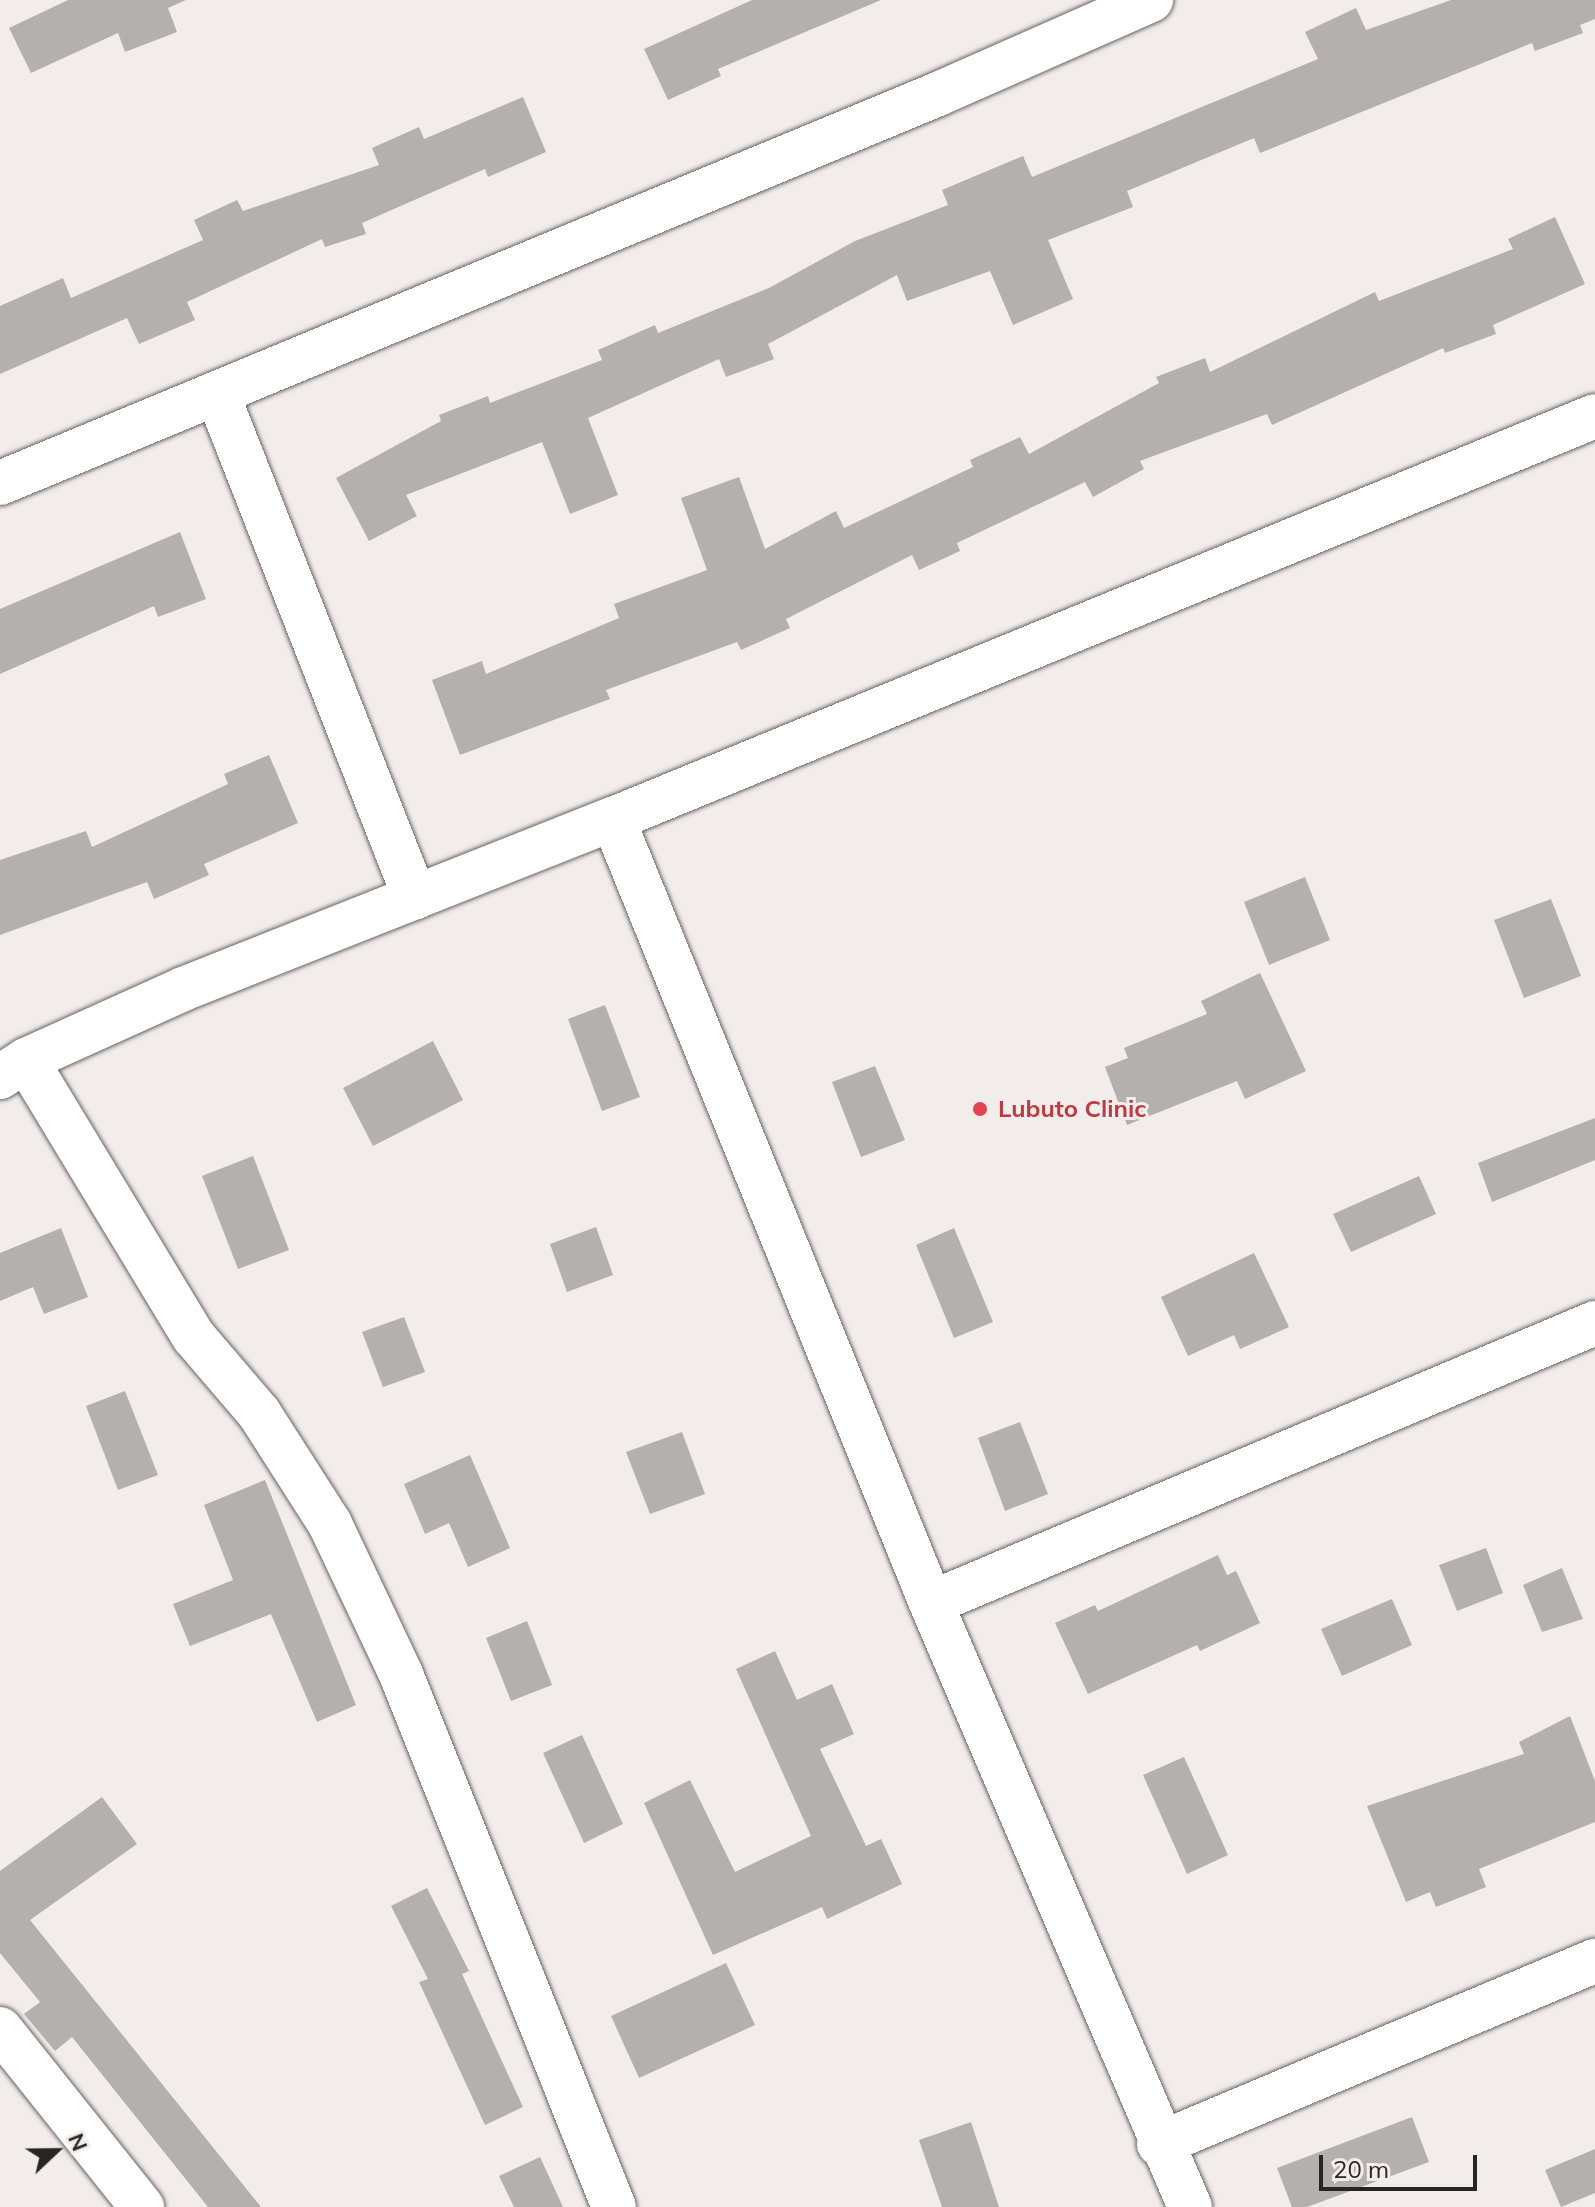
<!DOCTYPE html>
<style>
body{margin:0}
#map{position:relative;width:1595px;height:2207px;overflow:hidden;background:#f2edeb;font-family:Mulish,sans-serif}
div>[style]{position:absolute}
.building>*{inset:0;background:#b4b0ae}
.roads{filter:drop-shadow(0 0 2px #686462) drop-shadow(0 0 2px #686462)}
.minor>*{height:44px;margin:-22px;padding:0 22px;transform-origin:22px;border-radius:22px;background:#fff}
.dots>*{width:22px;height:22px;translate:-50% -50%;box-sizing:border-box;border:4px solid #f2edeb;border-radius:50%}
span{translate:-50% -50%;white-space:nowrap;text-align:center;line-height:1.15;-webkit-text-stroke:6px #f2edeb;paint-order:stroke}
.health-label{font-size:24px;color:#be3a42;font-weight:700}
.left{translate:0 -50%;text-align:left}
.north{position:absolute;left:16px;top:2111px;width:80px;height:80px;-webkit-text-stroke:6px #f2edeb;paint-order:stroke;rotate:68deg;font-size:22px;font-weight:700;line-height:32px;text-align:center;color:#272625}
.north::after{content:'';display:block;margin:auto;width:28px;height:36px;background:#272625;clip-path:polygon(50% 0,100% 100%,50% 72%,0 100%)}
.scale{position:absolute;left:1319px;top:2155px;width:158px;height:36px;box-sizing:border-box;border:4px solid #272625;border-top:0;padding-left:10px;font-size:24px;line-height:28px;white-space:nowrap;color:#272625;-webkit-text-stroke:6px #f2edeb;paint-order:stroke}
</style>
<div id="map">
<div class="building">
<div style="clip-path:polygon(68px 0,186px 0,168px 8px,177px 32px,125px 52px,118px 33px,31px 73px,9px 28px)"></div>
<div style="clip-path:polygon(752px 0,881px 0,718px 69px,721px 76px,668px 100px,644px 49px)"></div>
<div style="clip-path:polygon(1451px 0,1595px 0,1595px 19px,1580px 25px,1583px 33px,1535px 51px,1532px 43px,1260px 153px,1254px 138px,1127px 191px,1133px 207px,1048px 240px,1073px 299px,1013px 325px,990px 271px,907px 301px,897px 275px,768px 344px,774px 359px,726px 377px,719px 359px,588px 418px,618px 495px,570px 514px,542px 442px,406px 495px,417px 516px,369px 541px,336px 478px,441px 421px,439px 415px,488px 396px,490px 403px,602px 360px,598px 350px,655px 325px,658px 333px,769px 288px,855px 241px,948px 205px,942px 190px,1023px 156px,1032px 177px,1318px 59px,1305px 32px,1356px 8px,1366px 30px)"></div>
<div style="clip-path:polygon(523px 97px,546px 152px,488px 177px,485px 169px,362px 223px,366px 234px,325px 247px,322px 239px,187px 302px,195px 320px,139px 344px,127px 318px,0 374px,0 306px,63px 278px,71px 298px,203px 240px,194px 220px,237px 200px,243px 211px,379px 165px,372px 148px,419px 127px,424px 139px)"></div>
<div style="clip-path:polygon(1555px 217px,1585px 284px,1493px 325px,1496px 334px,1445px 353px,1443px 348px,1272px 425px,1267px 414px,1140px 461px,1144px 469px,1093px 497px,1085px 482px,957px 543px,960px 551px,919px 570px,912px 555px,786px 619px,790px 628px,741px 650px,737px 642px,606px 690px,610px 699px,460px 755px,432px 680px,482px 661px,486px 674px,619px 618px,614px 604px,707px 570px,681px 498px,739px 477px,765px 549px,836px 511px,844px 528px,973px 467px,970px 460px,1020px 437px,1029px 454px,1159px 383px,1156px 377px,1205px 358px,1210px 372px,1375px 292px,1379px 301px,1513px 249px,1508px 239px)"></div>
<div style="clip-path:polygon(180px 532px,206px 599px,158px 617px,154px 606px,0 674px,0 609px)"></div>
<div style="clip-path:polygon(269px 755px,298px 823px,204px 864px,209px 875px,154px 899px,147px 882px,0 935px,0 860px,86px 831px,92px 847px,228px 784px,224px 774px)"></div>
<div style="clip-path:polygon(1305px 877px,1330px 940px,1269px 965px,1244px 902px)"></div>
<div style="clip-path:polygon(1551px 899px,1581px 976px,1524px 998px,1494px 920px)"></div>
<div style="clip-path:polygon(1260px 973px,1306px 1071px,1245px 1099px,1237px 1081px,1127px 1125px,1105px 1067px,1128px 1058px,1124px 1048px,1207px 1014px,1201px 1001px)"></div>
<div style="clip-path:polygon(605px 1005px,640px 1097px,602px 1111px,568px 1019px)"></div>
<div style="clip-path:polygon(433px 1041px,463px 1100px,373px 1146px,343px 1088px)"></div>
<div style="clip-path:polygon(875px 1066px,905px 1140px,861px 1157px,832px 1082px)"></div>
<div style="clip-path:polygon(1595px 1118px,1595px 1160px,1492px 1202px,1478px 1163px)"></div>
<div style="clip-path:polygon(253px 1156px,289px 1250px,238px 1269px,202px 1176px)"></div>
<div style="clip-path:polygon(1419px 1176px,1436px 1214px,1351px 1252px,1333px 1214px)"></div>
<div style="clip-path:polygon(596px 1227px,613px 1275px,567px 1292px,550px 1244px)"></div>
<div style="clip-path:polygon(61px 1228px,88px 1297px,44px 1314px,33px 1287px,0 1301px,0 1253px)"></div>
<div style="clip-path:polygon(954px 1228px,993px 1322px,954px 1338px,916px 1245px)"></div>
<div style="clip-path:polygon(1254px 1253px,1289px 1327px,1240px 1349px,1234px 1335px,1188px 1356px,1161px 1297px)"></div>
<div style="clip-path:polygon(404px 1317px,425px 1372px,383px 1387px,362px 1332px)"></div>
<div style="clip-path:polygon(125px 1391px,158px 1475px,118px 1490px,86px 1406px)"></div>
<div style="clip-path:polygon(1020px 1422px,1048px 1494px,1005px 1511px,978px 1438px)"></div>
<div style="clip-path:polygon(682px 1432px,705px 1494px,650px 1514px,626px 1452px)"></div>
<div style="clip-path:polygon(470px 1455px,510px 1548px,468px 1567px,449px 1523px,425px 1534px,404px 1484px)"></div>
<div style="clip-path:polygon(265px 1480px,356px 1705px,317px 1722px,271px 1614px,190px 1646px,173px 1604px,233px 1580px,204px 1505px)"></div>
<div style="clip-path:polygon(1486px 1548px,1503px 1593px,1457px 1611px,1439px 1565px)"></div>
<div style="clip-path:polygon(1218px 1555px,1227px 1575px,1236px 1571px,1260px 1623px,1200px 1651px,1197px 1645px,1088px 1694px,1055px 1623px,1095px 1605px,1098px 1611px)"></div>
<div style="clip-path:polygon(1562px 1568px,1583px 1619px,1542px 1632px,1523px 1585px)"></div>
<div style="clip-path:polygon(1392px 1599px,1412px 1645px,1342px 1676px,1321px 1629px)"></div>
<div style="clip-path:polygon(527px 1621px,552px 1685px,511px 1701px,486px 1638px)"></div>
<div style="clip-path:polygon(775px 1651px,797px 1700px,832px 1684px,854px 1734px,820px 1749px,866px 1846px,881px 1839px,902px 1884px,827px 1919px,822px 1907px,713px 1955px,644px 1803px,690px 1780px,735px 1872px,811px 1836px,736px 1669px)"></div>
<div style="clip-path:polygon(1570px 1716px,1595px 1781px,1595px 1822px,1479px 1869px,1486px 1887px,1436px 1907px,1430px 1892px,1406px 1902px,1367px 1806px,1524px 1754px,1519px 1742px)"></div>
<div style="clip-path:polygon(582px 1735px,623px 1824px,584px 1843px,543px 1753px)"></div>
<div style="clip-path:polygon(1184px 1757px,1228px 1855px,1187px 1874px,1143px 1775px)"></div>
<div style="clip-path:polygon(102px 1797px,137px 1844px,30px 1920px,261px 2207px,208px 2207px,72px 2037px,55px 2051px,24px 2014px,40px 2002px,0 1953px,0 1871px)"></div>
<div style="clip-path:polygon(427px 1888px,469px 1971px,462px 1974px,523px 2107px,485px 2125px,419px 1982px,428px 1979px,391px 1906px)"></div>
<div style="clip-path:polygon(726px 1963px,755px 2025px,639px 2078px,611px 2016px)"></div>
<div style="clip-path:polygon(1412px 2117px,1429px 2162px,1307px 2207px,1292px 2207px,1277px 2168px)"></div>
<div style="clip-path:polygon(971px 2122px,999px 2207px,942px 2207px,919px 2140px)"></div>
<div style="clip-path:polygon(1595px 2149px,1595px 2193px,1561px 2207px,1545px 2170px)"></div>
<div style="clip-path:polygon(540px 2157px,563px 2207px,514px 2207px,499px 2176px)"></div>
</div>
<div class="roads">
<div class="minor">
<div style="left:217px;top:393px;width:542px;rotate:68.59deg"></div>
<div style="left:0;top:483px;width:1015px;rotate:-22.52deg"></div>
<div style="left:938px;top:94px;width:233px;rotate:-23.8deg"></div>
<div style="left:613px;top:819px;width:846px;rotate:67.92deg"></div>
<div style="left:931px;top:1603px;width:657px;rotate:66.79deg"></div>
<div style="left:26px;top:1060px;width:324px;rotate:58.8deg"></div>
<div style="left:194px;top:1337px;width:100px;rotate:49.5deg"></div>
<div style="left:259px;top:1413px;width:132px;rotate:57.4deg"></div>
<div style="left:330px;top:1524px;width:166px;rotate:64.7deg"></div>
<div style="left:401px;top:1674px;width:574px;rotate:68.22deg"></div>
<div style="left:0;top:1077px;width:31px;rotate:-33deg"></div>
<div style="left:26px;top:1060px;width:172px;rotate:-24.3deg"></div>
<div style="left:183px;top:989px;width:462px;rotate:-21.6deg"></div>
<div style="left:613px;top:819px;width:1061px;rotate:-22.31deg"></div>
<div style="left:931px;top:1603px;width:721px;rotate:-22.86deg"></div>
<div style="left:0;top:2029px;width:228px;rotate:51.4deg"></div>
<div style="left:1159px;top:2144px;width:473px;rotate:-22.8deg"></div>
</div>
</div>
<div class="dots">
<div style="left:980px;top:1109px;background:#e0444e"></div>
</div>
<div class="health-label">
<span class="left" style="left:998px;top:1109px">Lubuto Clinic</span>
</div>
<div class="north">N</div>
<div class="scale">20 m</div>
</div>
